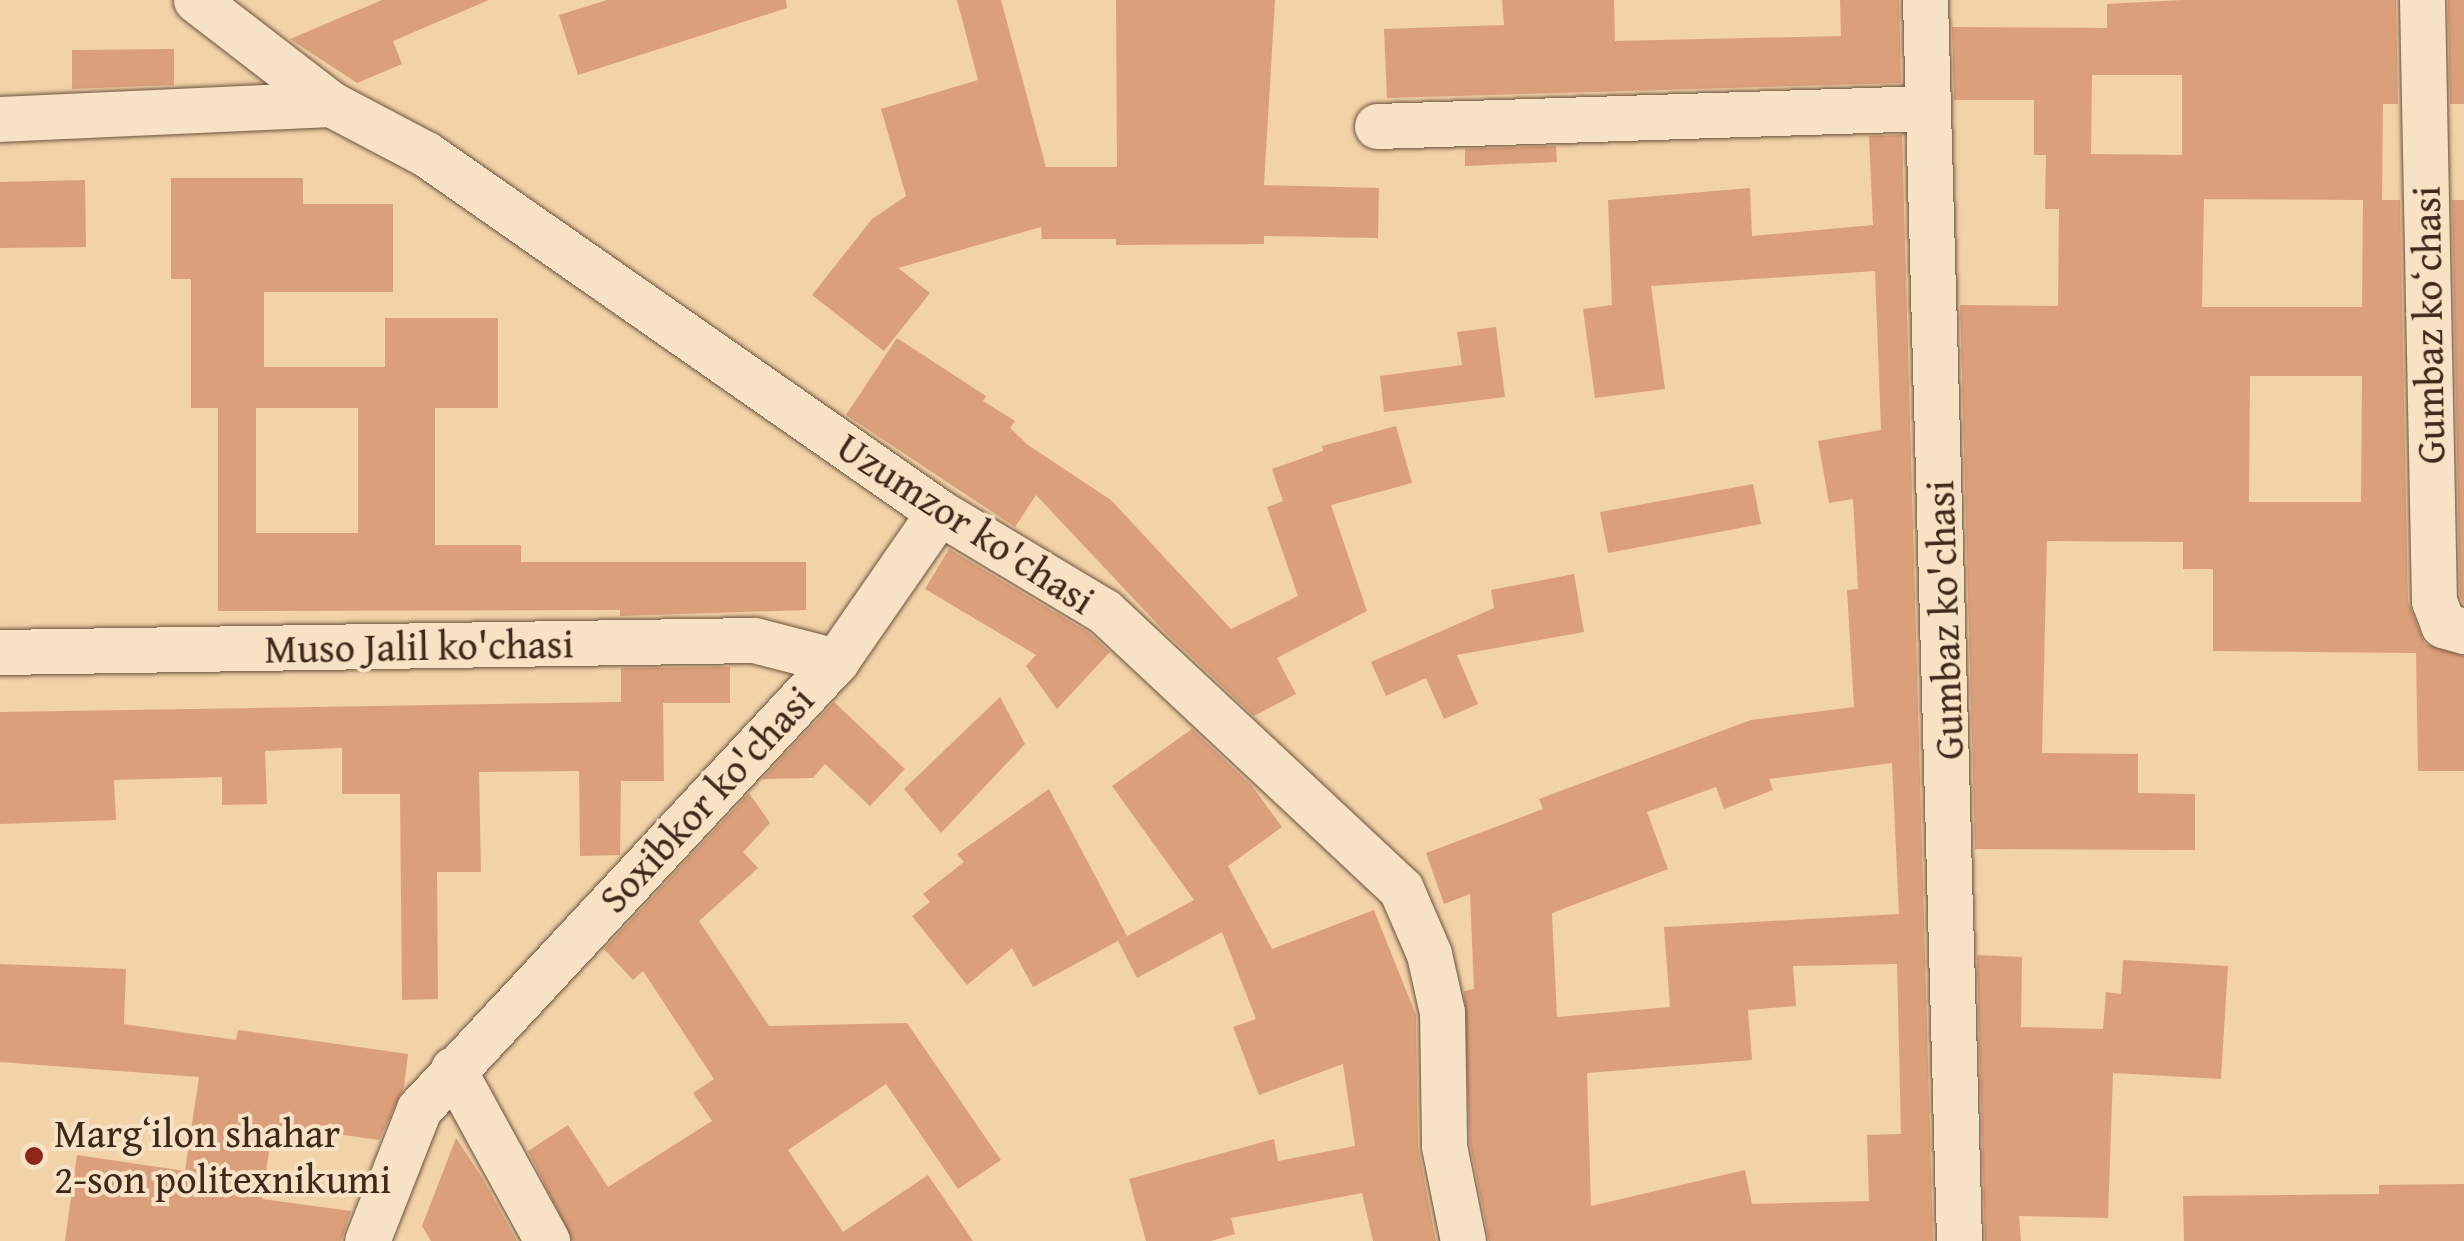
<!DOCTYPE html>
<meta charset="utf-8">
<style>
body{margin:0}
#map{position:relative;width:2464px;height:1241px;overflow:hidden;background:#f2d2a7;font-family:"Gentium Book Plus",serif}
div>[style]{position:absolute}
.building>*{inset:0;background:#dc9f7c}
.roads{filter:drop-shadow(0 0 2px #6c533e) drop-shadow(0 0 2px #6c533e)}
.street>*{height:45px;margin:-22.5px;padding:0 22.5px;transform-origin:22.5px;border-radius:22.5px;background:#f7e2c6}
.dots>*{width:28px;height:28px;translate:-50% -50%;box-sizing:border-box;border:5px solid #f7e2c6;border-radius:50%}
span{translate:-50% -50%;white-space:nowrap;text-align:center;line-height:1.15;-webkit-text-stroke:8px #f7e2c6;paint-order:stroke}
.street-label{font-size:40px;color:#3f291b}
.poi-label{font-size:40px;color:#3f291b}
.left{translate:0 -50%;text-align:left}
</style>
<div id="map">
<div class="building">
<div style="clip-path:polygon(382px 0,489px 0,393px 41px,402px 64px,357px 83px,290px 39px)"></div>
<div style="clip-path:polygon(607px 0,786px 0,787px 8px,578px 75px,559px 15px)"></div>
<div style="clip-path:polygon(957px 0,1001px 0,1046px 167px,1117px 167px,1116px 0,1275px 0,1264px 185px,1379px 188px,1378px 238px,1264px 236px,1264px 244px,1116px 245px,1116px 239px,1042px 239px,1041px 227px,898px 268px,930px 293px,884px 351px,812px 295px,872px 219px,906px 196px,881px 109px,978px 80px)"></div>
<div style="clip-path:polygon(1502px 0,1614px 0,1615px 41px,1841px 36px,1840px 0,1899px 0,1901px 83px,1387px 98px,1384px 29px,1504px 25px)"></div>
<div style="clip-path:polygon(evenodd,2182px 0,2396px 0,2398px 104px,2383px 104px,2382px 200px,2400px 200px,2408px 602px,2425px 644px,2464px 656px,2464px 771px,2418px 771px,2416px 653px,2213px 651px,2213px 569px,2183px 569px,2183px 542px,2047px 541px,2042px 753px,2138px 754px,2138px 793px,2195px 794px,2195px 850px,1975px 849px,1960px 305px,2058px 306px,2059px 209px,2045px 209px,2046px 155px,2034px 155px,2034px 100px,1954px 100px,1952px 27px,2107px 28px,2107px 4px,2182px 0,2092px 75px,2182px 75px,2182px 155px,2091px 154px,2092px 75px,2182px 0,2204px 199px,2363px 200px,2362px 307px,2202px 307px,2204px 199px,2182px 0,2250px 376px,2362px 376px,2361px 502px,2249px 502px,2250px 376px)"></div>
<div style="clip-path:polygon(2448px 0,2464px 0,2464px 104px,2450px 104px)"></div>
<div style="clip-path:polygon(174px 49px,174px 85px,72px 89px,72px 50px)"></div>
<div style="clip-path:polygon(evenodd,1902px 135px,1933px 1241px,1489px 1241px,1470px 1143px,1464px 991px,1474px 989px,1470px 894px,1444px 904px,1426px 853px,1543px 809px,1539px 799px,1751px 720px,1854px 707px,1847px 590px,1858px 589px,1853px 499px,1829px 503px,1818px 441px,1881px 430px,1875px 271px,1651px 286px,1665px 389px,1595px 398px,1583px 309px,1612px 305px,1608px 200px,1750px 188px,1752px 236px,1873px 225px,1869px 136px,1902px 135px,1892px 763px,1899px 914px,1664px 927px,1670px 1007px,1557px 1017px,1552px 913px,1668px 869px,1647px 812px,1716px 787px,1724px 809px,1773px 790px,1769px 779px,1892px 763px,1902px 135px,1897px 964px,1901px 1134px,1867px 1135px,1869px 1201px,1752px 1204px,1745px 1170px,1591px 1206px,1587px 1073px,1752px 1060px,1748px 1010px,1796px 1006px,1793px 966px,1897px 964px)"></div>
<div style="clip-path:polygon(1556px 146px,1557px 162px,1465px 166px,1465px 149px)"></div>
<div style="clip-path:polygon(evenodd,171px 178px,303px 178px,303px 204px,393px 204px,393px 292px,264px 292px,264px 367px,385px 367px,385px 318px,498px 318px,498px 408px,435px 408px,435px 545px,521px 545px,521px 562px,806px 562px,806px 610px,620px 616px,620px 610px,218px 611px,218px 408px,191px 408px,191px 279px,171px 279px,171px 178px,256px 408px,358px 408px,358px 533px,256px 533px,256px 408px)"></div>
<div style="clip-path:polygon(85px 180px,86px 247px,0 248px,0 182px)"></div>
<div style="clip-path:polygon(2452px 200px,2464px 200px,2464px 604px,2460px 596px)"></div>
<div style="clip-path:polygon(1496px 327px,1505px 397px,1384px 412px,1380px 376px,1462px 365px,1457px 332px)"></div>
<div style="clip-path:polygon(897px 338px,986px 396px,983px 401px,1015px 421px,1010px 428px,1028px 445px,1111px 500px,1231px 629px,1298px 596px,1267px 507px,1283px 501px,1272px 469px,1323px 451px,1322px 446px,1396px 426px,1412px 483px,1331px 505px,1367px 611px,1277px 658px,1296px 694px,1254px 716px,1164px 631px,1036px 495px,1015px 527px,846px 415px)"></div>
<div style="clip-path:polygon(1753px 484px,1761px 524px,1608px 553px,1600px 512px)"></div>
<div style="clip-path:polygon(949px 549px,1088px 632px,1110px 652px,1057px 709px,1026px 666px,1036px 655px,925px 589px)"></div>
<div style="clip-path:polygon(1574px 574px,1584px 632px,1457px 655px,1478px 704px,1444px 719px,1426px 678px,1386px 696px,1371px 662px,1494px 608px,1491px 590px)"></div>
<div style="clip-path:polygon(730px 667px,730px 703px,663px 703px,664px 781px,621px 781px,620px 855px,580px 856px,579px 771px,479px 772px,481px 872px,437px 872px,438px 999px,402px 1000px,400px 794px,342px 794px,342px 748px,265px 751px,267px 804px,222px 805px,222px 777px,114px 780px,116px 820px,0 824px,0 712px,621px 702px,621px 668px)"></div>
<div style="clip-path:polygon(1000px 697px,1025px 744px,941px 833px,904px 789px)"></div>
<div style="clip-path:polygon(834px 702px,905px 769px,870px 806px,825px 764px,813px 778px,762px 779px)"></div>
<div style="clip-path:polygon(1192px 729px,1252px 786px,1282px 827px,1228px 866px,1272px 949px,1374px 910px,1416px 1015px,1418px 1147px,1436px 1241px,1373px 1241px,1362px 1193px,1231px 1218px,1235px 1234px,1211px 1241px,1146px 1241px,1129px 1179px,1274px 1139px,1278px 1161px,1355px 1146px,1343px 1064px,1259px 1095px,1233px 1027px,1256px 1019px,1222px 932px,1137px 978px,1118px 941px,1194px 900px,1112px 786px)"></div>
<div style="clip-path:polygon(1049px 789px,1127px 936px,1033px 987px,1012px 948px,967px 985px,912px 916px,930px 902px,923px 894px,964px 862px,957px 854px)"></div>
<div style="clip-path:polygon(749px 793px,770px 823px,743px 852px,758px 868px,699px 921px,769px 1026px,907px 1023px,1001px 1160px,958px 1189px,886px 1084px,788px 1150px,843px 1232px,928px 1175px,973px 1241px,573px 1241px,528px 1151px,568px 1125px,608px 1187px,712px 1121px,693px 1093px,714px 1079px,643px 971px,633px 980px,604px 949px)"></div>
<div style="clip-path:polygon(1977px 955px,2022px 957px,2021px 1027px,2103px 1029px,2106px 992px,2121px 994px,2123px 960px,2228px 966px,2221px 1079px,2113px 1073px,2108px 1218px,2019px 1216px,2021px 1241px,1985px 1241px)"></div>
<div style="clip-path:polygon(0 964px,126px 969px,124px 1024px,236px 1040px,238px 1030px,408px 1054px,404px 1087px,379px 1140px,273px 1125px,262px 1199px,351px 1211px,341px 1241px,65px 1241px,77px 1155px,185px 1171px,199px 1077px,0 1062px)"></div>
<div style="clip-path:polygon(456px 1138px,483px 1179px,517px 1241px,431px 1241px,422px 1226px)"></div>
<div style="clip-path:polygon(2464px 1184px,2464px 1241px,2184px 1241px,2183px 1196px,2379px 1194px,2379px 1185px)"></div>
</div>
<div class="roads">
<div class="street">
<div style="left:196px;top:0;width:170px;rotate:37.6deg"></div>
<div style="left:331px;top:104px;width:107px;rotate:27.8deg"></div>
<div style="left:426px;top:154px;width:626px;rotate:34.91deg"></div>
<div style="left:939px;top:512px;width:192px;rotate:31deg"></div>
<div style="left:1104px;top:611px;width:407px;rotate:43.1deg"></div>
<div style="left:1401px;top:889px;width:71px;rotate:66.7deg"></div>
<div style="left:1429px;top:954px;width:59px;rotate:77.4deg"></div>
<div style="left:1442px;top:1012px;width:134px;rotate:89.1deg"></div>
<div style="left:1444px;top:1146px;width:97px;rotate:78.7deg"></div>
<div style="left:1925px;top:0;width:1241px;rotate:88.43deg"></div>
<div style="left:2422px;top:0;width:601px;rotate:88.86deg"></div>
<div style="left:2434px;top:601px;width:26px;rotate:69deg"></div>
<div style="left:2443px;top:625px;width:22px;rotate:16deg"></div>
<div style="left:0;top:119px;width:331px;rotate:-2.6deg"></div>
<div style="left:1377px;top:126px;width:550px;rotate:-1.87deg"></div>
<div style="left:0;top:652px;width:754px;rotate:-0.91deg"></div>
<div style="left:754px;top:640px;width:85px;rotate:14.4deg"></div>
<div style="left:453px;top:1069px;width:196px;rotate:61.3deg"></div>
<div style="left:367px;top:1241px;width:142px;rotate:-68.5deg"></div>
<div style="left:419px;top:1109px;width:612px;rotate:-47.05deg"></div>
<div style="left:836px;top:661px;width:181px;rotate:-55.3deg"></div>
</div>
</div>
<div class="dots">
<div style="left:34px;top:1156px;background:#8f2418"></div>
</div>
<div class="street-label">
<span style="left:2428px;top:325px;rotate:-91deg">Gumbaz koʻchasi</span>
<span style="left:966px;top:523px;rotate:33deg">Uzumzor ko'chasi</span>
<span style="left:1944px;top:620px;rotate:-92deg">Gumbaz ko'chasi</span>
<span style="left:419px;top:646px;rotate:-1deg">Muso Jalil ko'chasi</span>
<span style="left:706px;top:799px;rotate:-47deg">Soxibkor ko'chasi</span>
</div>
<div class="poi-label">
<span class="left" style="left:54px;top:1156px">Margʻilon shahar<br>2-son politexnikumi</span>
</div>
</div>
